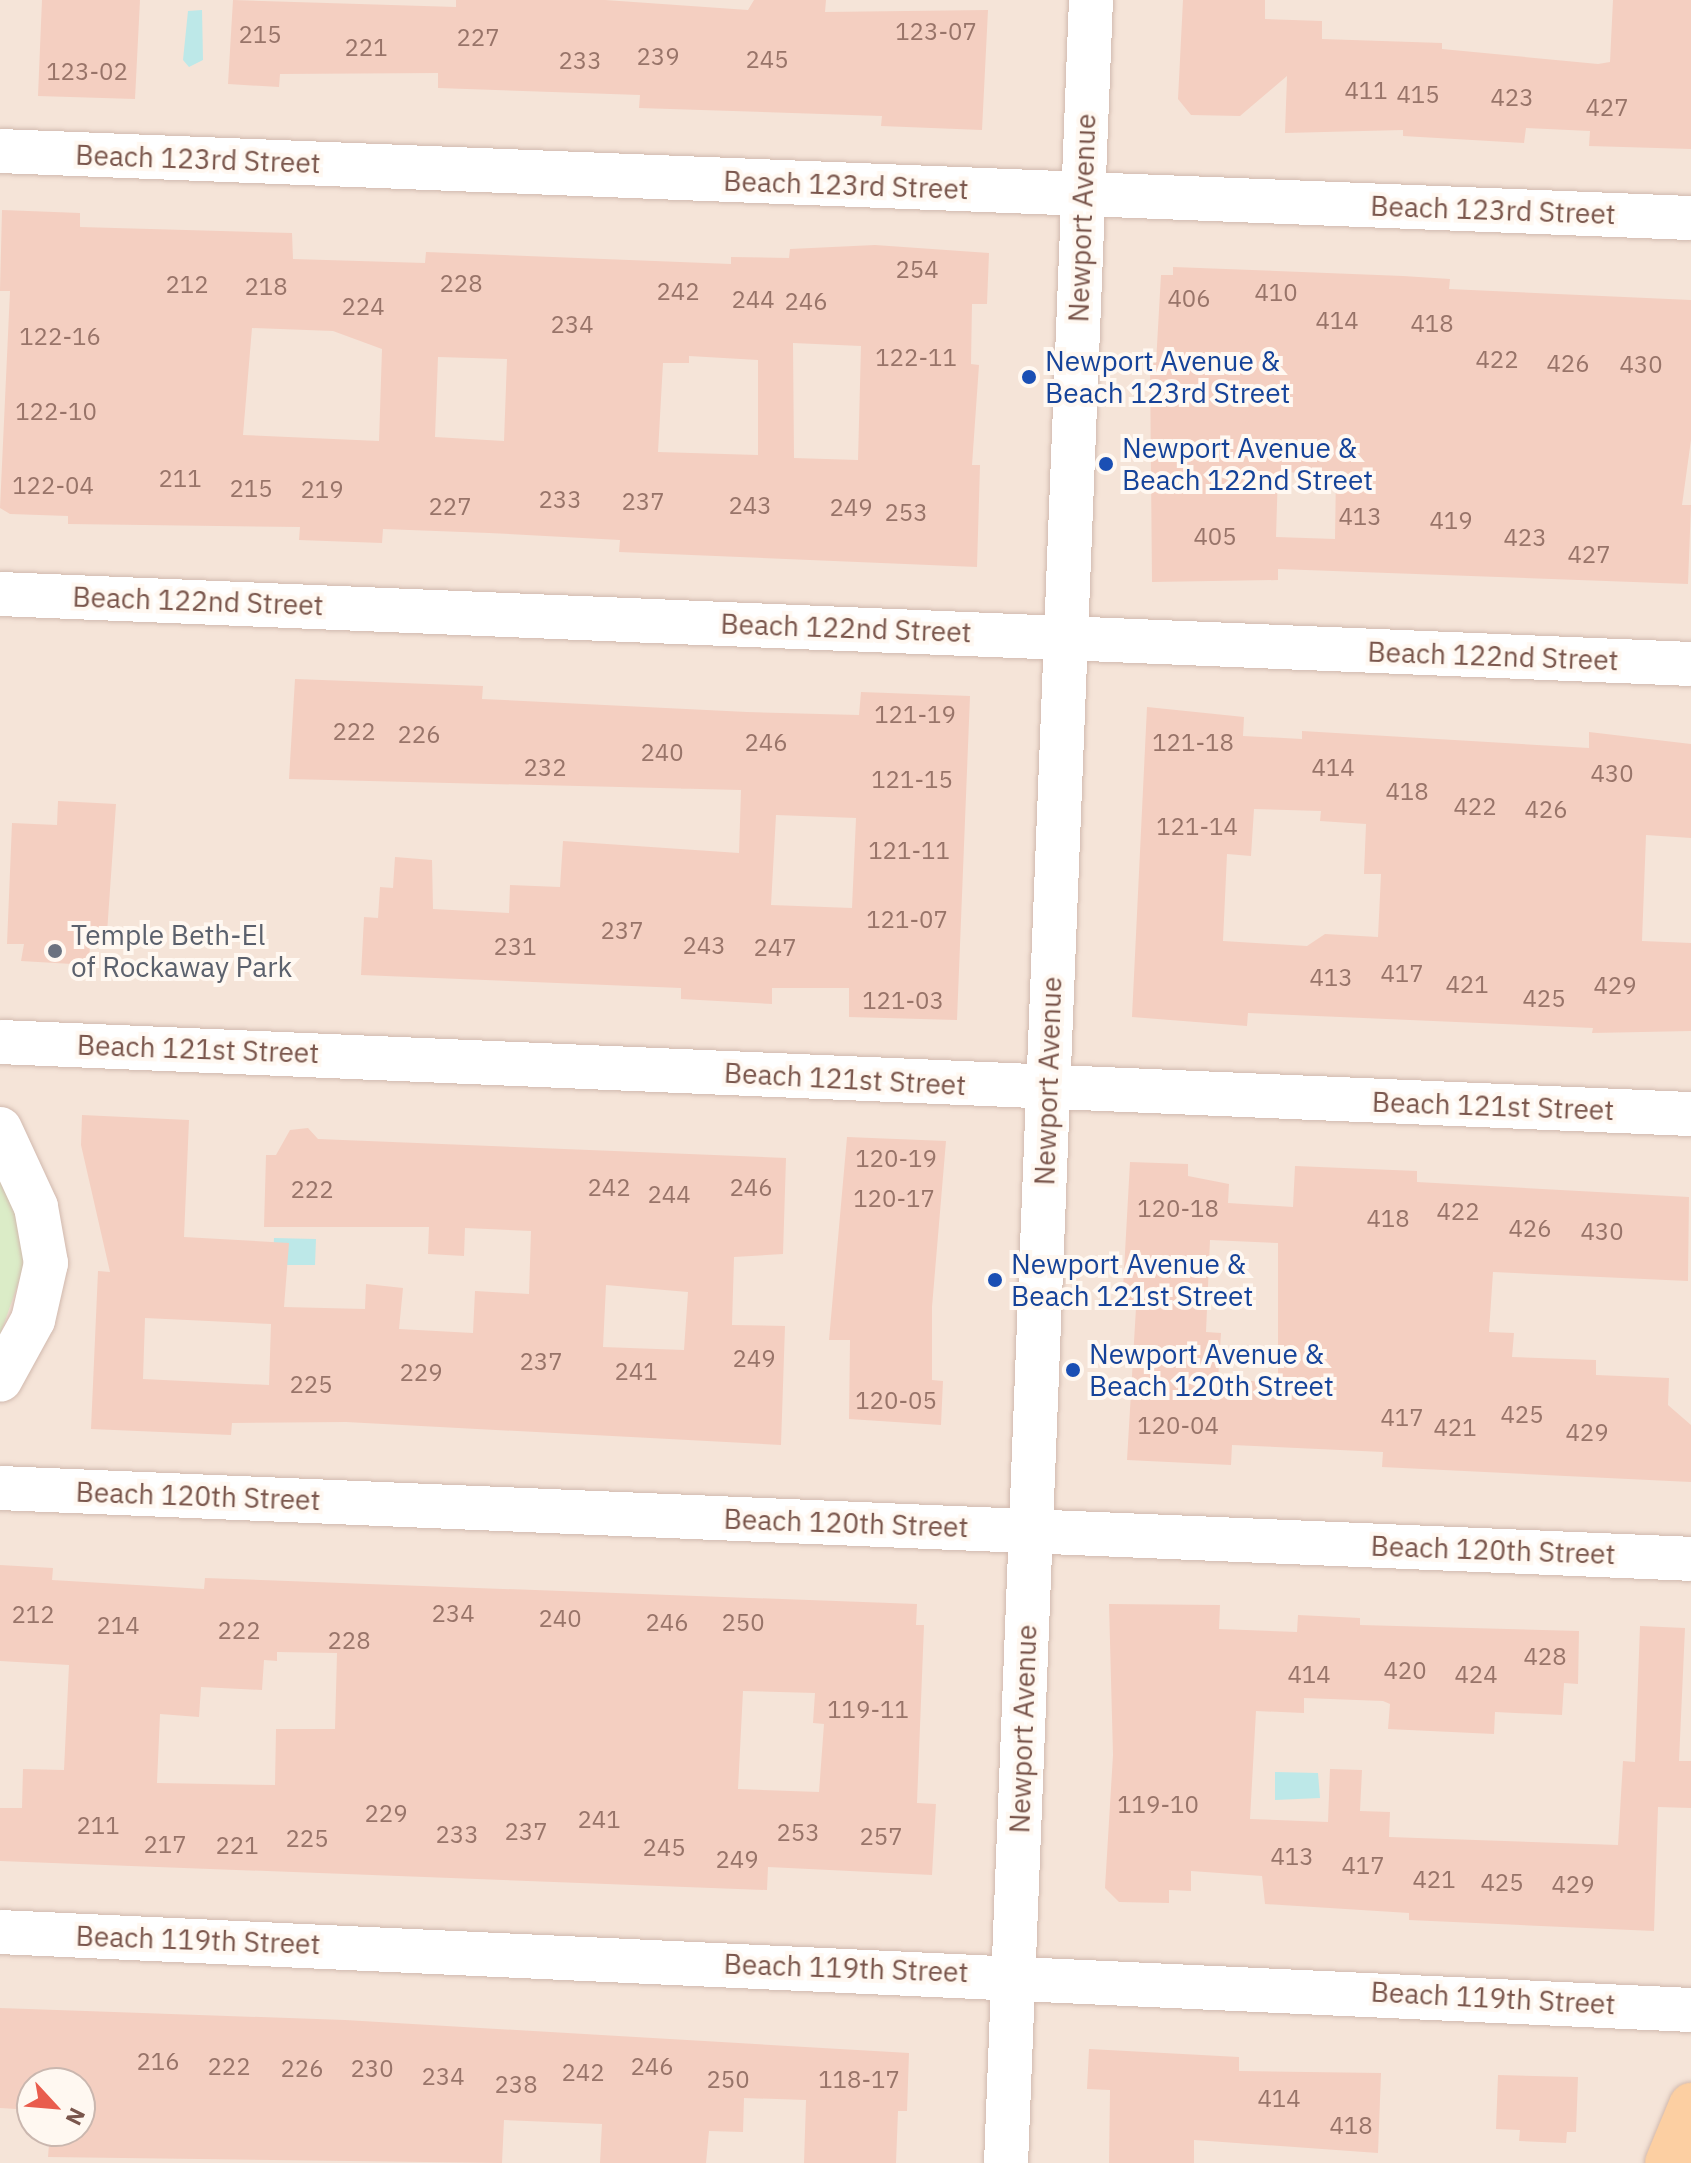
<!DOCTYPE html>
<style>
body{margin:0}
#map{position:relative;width:1691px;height:2163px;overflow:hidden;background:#fdf3ea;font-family:"IBM Plex Sans",sans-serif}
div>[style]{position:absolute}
.residential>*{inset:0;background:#f5e4d8}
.green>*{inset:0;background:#dbecc7}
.water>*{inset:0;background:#bde8e8}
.building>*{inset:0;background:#f4cfc1}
.roads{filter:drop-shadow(0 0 2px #d1b9ae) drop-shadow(0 0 2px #d1b9ae)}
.minor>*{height:44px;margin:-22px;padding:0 22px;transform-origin:22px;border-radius:22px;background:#fff}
.major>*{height:44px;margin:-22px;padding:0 22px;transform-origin:22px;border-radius:22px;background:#fccfa2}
.dots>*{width:22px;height:22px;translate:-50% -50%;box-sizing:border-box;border:4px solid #fff8f1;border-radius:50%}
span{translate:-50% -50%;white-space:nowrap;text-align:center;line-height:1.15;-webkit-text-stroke:8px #fff8f1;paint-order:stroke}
.number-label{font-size:24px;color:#987469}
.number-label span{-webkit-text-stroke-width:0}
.street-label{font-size:28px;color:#7a564c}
.transit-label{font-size:28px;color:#164399}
.left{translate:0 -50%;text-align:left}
.worship-label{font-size:28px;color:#5b616d}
.north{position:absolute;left:16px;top:2067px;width:80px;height:80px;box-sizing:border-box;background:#fff8f1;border:2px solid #cab7af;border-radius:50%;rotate:116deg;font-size:22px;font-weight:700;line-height:32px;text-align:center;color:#7a564c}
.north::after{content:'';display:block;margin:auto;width:28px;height:36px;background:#e95c4d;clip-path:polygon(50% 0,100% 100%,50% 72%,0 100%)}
</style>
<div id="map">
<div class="residential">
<div style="clip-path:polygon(evenodd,0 0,1691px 0,1691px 2163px,0 2163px,0 0,32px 2083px,80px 2083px,80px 2131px,32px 2131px,32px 2083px)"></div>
</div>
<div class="green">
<div style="clip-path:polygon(0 1177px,20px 1224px,24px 1267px,0 1335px)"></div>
</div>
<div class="water">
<div style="clip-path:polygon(202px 10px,203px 60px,189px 67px,183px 60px,188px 11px)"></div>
<div style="clip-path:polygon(274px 1238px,316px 1239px,315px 1265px,273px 1265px)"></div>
<div style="clip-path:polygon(1275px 1772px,1318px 1773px,1320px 1798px,1275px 1800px)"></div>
</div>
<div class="building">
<div style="clip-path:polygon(42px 0,140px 0,135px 99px,38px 96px)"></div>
<div style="clip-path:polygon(233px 0,456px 7px,456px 0,605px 0,748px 10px,754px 0,826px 0,825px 12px,988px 10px,982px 130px,881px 126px,882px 116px,639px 108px,640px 95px,438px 88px,438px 73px,280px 74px,279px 87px,228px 84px)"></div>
<div style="clip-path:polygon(1183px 0,1265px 0,1265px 19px,1322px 21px,1322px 39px,1442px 43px,1442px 49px,1598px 64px,1610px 62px,1613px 0,1691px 0,1691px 149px,1589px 146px,1590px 131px,1526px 128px,1524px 143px,1403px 136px,1403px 130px,1285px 133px,1287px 76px,1240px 116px,1191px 115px,1178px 99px)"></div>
<div style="clip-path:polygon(evenodd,2px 210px,80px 213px,80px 227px,292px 233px,293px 259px,425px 263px,426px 252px,731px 264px,731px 257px,789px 258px,790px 249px,875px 245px,989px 253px,987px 304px,972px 304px,971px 364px,979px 365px,972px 465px,980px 465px,977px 567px,619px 552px,620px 540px,489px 533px,383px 529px,382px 543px,299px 540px,300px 527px,68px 524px,68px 516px,10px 514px,0 508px,10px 291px,0 291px,2px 210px,252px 328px,333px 331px,382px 349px,379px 441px,243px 435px,252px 328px,2px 210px,793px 343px,861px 346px,858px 460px,794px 458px,793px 343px,2px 210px,689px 356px,758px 360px,758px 455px,658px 452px,663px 363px,689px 363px,689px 356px,2px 210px,438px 357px,507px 359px,504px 441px,435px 437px,438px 357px)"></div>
<div style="clip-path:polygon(evenodd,1173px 267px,1403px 276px,1450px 279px,1449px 289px,1691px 300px,1691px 440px,1682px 505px,1691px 505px,1688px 584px,1278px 569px,1278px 580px,1152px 582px,1150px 363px,1156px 363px,1161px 275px,1173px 275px,1173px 267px,1278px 472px,1336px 474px,1335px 539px,1276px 537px,1278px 472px)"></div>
<div style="clip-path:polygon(evenodd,295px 679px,483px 686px,482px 699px,747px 712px,859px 715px,861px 692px,970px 696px,957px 1020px,849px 1017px,849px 988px,772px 988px,772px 1004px,681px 999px,681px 988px,361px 975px,364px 917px,378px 918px,380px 887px,393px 888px,395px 857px,432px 860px,433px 909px,509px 913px,510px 885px,560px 887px,563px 841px,739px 853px,741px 790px,289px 779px,295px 679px,776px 815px,856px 818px,852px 908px,771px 905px,776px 815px)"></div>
<div style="clip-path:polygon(evenodd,1147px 707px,1244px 717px,1243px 736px,1302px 739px,1302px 731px,1589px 748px,1589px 732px,1691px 744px,1691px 838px,1646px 835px,1642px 941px,1691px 943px,1691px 1031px,1592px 1033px,1593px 1028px,1248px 1013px,1247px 1026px,1132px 1017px,1147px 707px,1254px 809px,1321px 811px,1320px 821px,1366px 824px,1364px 874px,1381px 874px,1378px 937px,1325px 934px,1307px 946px,1223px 941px,1227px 854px,1251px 856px,1254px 809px)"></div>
<div style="clip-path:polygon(58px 801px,116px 804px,106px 947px,90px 945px,89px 965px,21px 961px,24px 944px,7px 944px,12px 823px,57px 825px)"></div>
<div style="clip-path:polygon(evenodd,82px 1115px,189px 1120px,184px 1237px,289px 1243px,284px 1307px,365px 1309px,366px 1284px,403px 1288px,399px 1329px,473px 1333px,475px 1291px,529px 1294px,531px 1231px,465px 1228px,464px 1256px,428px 1254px,429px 1227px,264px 1227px,266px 1155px,276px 1155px,290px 1130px,308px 1128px,318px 1139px,786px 1158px,783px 1254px,734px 1257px,732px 1325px,785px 1326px,781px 1445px,346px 1422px,232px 1423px,231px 1435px,91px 1429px,98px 1271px,110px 1272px,81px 1145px,82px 1115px,606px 1285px,688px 1292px,684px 1350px,603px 1347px,606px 1285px,82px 1115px,145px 1318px,271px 1324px,269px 1385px,143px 1379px,145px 1318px)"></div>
<div style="clip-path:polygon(847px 1137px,946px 1141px,932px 1307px,932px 1380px,943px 1381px,941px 1425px,849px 1419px,850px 1340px,829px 1340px)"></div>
<div style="clip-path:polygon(evenodd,1130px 1162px,1188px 1164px,1188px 1176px,1229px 1184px,1228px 1203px,1293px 1207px,1295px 1166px,1417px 1171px,1417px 1182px,1689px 1197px,1688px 1281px,1493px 1272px,1489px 1332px,1514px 1333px,1512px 1357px,1596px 1360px,1596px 1375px,1669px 1378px,1668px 1405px,1691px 1425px,1691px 1482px,1382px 1467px,1383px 1452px,1232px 1445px,1231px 1465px,1127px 1460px,1136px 1308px,1122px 1307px,1130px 1162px,1210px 1240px,1278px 1243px,1278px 1382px,1218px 1380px,1221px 1333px,1206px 1332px,1210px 1240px)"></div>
<div style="clip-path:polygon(evenodd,0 1565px,53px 1568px,52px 1580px,204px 1589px,205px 1578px,917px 1604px,916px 1625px,924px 1625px,917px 1803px,936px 1804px,932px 1875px,768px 1867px,767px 1890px,0 1861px,0 1808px,22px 1808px,23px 1769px,64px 1770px,69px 1665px,0 1661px,0 1565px,277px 1652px,337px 1653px,335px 1729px,276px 1729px,275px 1785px,157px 1783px,160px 1714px,199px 1717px,201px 1687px,262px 1690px,264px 1660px,277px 1661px,277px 1652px,0 1565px,743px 1691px,815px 1693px,813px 1723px,824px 1724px,819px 1792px,738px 1789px,743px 1691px)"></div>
<div style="clip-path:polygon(1109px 1604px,1220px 1605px,1219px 1629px,1297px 1632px,1298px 1615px,1360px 1618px,1360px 1625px,1579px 1631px,1578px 1684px,1564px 1683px,1562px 1715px,1495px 1712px,1494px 1734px,1388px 1729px,1390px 1704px,1383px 1701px,1304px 1698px,1304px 1713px,1256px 1711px,1250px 1819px,1328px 1822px,1330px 1769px,1362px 1770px,1360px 1811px,1390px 1812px,1389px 1837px,1618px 1845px,1623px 1761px,1635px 1762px,1640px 1626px,1685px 1628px,1679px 1761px,1691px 1761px,1691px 1808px,1658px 1807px,1654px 1931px,1409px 1920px,1409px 1913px,1265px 1904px,1262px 1876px,1191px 1871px,1191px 1891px,1169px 1890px,1169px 1903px,1119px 1902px,1105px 1888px,1113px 1755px)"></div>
<div style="clip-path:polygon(0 2008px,345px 2020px,909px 2053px,907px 2111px,898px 2111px,896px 2163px,804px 2163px,806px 2100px,744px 2098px,743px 2132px,709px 2131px,706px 2163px,600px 2163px,602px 2124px,504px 2120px,502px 2163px,48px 2157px,50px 2131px,80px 2131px,80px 2083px,32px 2083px,32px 2110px,0 2108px)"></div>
<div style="clip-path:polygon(1089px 2049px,1239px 2057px,1239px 2071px,1381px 2073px,1378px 2153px,1194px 2140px,1194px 2163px,1109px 2163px,1110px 2090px,1087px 2089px)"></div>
<div style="clip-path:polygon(1498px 2075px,1578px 2077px,1576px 2132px,1567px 2132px,1566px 2143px,1519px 2141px,1520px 2130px,1496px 2129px)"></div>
</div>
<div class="roads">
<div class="minor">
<div style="left:0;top:151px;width:1692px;rotate:2.27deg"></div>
<div style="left:0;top:594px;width:1692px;rotate:2.37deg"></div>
<div style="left:0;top:1042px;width:1693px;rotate:2.44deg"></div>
<div style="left:0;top:1129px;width:86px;rotate:65.2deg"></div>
<div style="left:36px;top:1207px;width:57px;rotate:79.9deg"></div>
<div style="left:46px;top:1263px;width:58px;rotate:102.8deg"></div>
<div style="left:33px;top:1320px;width:68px;rotate:118.8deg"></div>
<div style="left:0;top:1488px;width:1692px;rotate:2.4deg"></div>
<div style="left:0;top:1932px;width:1693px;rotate:2.64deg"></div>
<div style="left:1006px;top:2163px;width:2165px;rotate:-87.75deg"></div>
</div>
<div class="major">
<div style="left:1667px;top:2163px;width:63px;rotate:-67.5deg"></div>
</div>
</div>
<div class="dots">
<div style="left:1029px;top:377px;background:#1a4fb4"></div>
<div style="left:1106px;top:464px;background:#1a4fb4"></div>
<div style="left:55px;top:951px;background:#6b7280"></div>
<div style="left:995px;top:1280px;background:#1a4fb4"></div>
<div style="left:1073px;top:1370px;background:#1a4fb4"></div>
</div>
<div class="number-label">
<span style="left:936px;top:32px">123-07</span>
<span style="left:260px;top:35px">215</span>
<span style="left:478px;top:38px">227</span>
<span style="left:366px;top:48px">221</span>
<span style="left:658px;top:57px">239</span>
<span style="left:767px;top:60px">245</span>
<span style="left:580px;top:61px">233</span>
<span style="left:87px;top:72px">123-02</span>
<span style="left:1366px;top:91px">411</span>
<span style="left:1418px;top:95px">415</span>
<span style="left:1512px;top:98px">423</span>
<span style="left:1607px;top:108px">427</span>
<span style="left:917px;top:270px">254</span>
<span style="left:461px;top:284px">228</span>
<span style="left:187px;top:285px">212</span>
<span style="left:266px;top:287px">218</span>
<span style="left:678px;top:292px">242</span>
<span style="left:1276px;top:293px">410</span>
<span style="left:1189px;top:299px">406</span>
<span style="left:753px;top:300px">244</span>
<span style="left:806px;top:302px">246</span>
<span style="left:363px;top:307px">224</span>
<span style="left:1337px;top:321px">414</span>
<span style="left:1432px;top:324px">418</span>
<span style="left:572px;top:325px">234</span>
<span style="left:60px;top:337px">122-16</span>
<span style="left:916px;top:358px">122-11</span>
<span style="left:1497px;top:360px">422</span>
<span style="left:1568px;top:364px">426</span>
<span style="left:1641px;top:365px">430</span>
<span style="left:56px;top:412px">122-10</span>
<span style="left:180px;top:479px">211</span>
<span style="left:53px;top:486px">122-04</span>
<span style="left:251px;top:489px">215</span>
<span style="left:322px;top:490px">219</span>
<span style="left:560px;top:500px">233</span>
<span style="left:643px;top:502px">237</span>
<span style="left:750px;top:506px">243</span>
<span style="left:450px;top:507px">227</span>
<span style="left:851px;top:508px">249</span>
<span style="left:906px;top:513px">253</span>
<span style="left:1360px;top:517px">413</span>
<span style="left:1451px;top:521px">419</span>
<span style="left:1215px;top:537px">405</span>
<span style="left:1525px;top:538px">423</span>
<span style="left:1589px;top:555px">427</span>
<span style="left:915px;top:715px">121-19</span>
<span style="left:354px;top:732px">222</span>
<span style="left:419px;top:735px">226</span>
<span style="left:766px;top:743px">246</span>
<span style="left:1193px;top:743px">121-18</span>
<span style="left:662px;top:753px">240</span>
<span style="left:545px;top:768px">232</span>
<span style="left:1333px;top:768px">414</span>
<span style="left:1612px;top:774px">430</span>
<span style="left:912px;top:780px">121-15</span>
<span style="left:1407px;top:792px">418</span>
<span style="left:1475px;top:807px">422</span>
<span style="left:1546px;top:810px">426</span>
<span style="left:1197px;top:827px">121-14</span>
<span style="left:909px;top:851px">121-11</span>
<span style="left:907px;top:920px">121-07</span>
<span style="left:622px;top:931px">237</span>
<span style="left:704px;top:946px">243</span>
<span style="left:515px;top:947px">231</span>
<span style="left:775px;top:948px">247</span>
<span style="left:1402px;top:974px">417</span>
<span style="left:1331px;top:978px">413</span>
<span style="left:1467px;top:985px">421</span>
<span style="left:1615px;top:986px">429</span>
<span style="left:1544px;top:999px">425</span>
<span style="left:903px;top:1001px">121-03</span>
<span style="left:896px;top:1159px">120-19</span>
<span style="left:609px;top:1188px">242</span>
<span style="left:751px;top:1188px">246</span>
<span style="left:312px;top:1190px">222</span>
<span style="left:669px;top:1195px">244</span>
<span style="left:894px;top:1199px">120-17</span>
<span style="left:1178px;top:1209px">120-18</span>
<span style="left:1458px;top:1212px">422</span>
<span style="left:1388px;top:1219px">418</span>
<span style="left:1530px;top:1229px">426</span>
<span style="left:1602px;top:1232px">430</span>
<span style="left:754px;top:1359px">249</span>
<span style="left:541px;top:1362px">237</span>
<span style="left:636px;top:1372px">241</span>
<span style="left:421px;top:1373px">229</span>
<span style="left:311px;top:1385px">225</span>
<span style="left:896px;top:1401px">120-05</span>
<span style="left:1522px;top:1415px">425</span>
<span style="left:1402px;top:1418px">417</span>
<span style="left:1178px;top:1426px">120-04</span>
<span style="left:1455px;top:1428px">421</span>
<span style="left:1587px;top:1433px">429</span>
<span style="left:453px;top:1614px">234</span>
<span style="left:33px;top:1615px">212</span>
<span style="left:560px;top:1619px">240</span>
<span style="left:667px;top:1623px">246</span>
<span style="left:743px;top:1623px">250</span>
<span style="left:118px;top:1626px">214</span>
<span style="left:239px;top:1631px">222</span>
<span style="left:349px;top:1641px">228</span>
<span style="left:1545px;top:1657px">428</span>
<span style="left:1405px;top:1671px">420</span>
<span style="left:1309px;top:1675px">414</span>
<span style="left:1476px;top:1675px">424</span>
<span style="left:868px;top:1710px">119-11</span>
<span style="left:1158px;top:1805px">119-10</span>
<span style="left:386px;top:1814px">229</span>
<span style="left:599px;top:1820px">241</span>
<span style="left:98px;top:1826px">211</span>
<span style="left:526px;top:1832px">237</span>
<span style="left:798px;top:1833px">253</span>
<span style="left:457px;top:1835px">233</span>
<span style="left:881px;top:1837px">257</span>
<span style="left:307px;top:1839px">225</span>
<span style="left:165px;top:1845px">217</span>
<span style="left:237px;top:1846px">221</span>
<span style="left:664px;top:1848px">245</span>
<span style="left:1292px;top:1857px">413</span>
<span style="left:737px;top:1860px">249</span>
<span style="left:1363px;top:1866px">417</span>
<span style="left:1434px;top:1880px">421</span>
<span style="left:1502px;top:1883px">425</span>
<span style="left:1573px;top:1885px">429</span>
<span style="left:158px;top:2062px">216</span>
<span style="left:229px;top:2067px">222</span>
<span style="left:652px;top:2067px">246</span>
<span style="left:302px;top:2069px">226</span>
<span style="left:372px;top:2069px">230</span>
<span style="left:583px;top:2073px">242</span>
<span style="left:443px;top:2077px">234</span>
<span style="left:728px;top:2080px">250</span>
<span style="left:859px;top:2080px">118-17</span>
<span style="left:516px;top:2085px">238</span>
<span style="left:1279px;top:2099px">414</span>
<span style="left:1351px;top:2126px">418</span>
</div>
<div class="street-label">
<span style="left:198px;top:159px;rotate:2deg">Beach 123rd Street</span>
<span style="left:846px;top:185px;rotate:2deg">Beach 123rd Street</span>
<span style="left:1493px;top:210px;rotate:2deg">Beach 123rd Street</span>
<span style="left:1082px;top:218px;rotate:-88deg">Newport Avenue</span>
<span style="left:198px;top:601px;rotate:2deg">Beach 122nd Street</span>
<span style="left:846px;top:628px;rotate:2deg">Beach 122nd Street</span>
<span style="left:1493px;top:656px;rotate:2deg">Beach 122nd Street</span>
<span style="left:198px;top:1049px;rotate:2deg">Beach 121st Street</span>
<span style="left:845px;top:1079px;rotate:3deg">Beach 121st Street</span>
<span style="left:1048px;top:1081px;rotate:-88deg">Newport Avenue</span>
<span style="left:1493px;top:1106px;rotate:2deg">Beach 121st Street</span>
<span style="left:198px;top:1496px;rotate:2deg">Beach 120th Street</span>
<span style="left:846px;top:1523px;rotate:2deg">Beach 120th Street</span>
<span style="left:1493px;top:1550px;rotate:2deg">Beach 120th Street</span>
<span style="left:1023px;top:1729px;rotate:-88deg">Newport Avenue</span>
<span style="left:198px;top:1940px;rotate:2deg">Beach 119th Street</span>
<span style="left:846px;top:1968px;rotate:2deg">Beach 119th Street</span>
<span style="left:1493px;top:1998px;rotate:3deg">Beach 119th Street</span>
</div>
<div class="transit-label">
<span class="left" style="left:1045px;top:377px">Newport Avenue &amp;<br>Beach 123rd Street</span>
<span class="left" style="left:1122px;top:464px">Newport Avenue &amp;<br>Beach 122nd Street</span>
<span class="left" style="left:1011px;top:1280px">Newport Avenue &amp;<br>Beach 121st Street</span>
<span class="left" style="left:1089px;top:1370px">Newport Avenue &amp;<br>Beach 120th Street</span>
</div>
<div class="worship-label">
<span class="left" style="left:71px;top:951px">Temple Beth-El<br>of Rockaway Park</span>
</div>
<div class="north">N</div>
</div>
